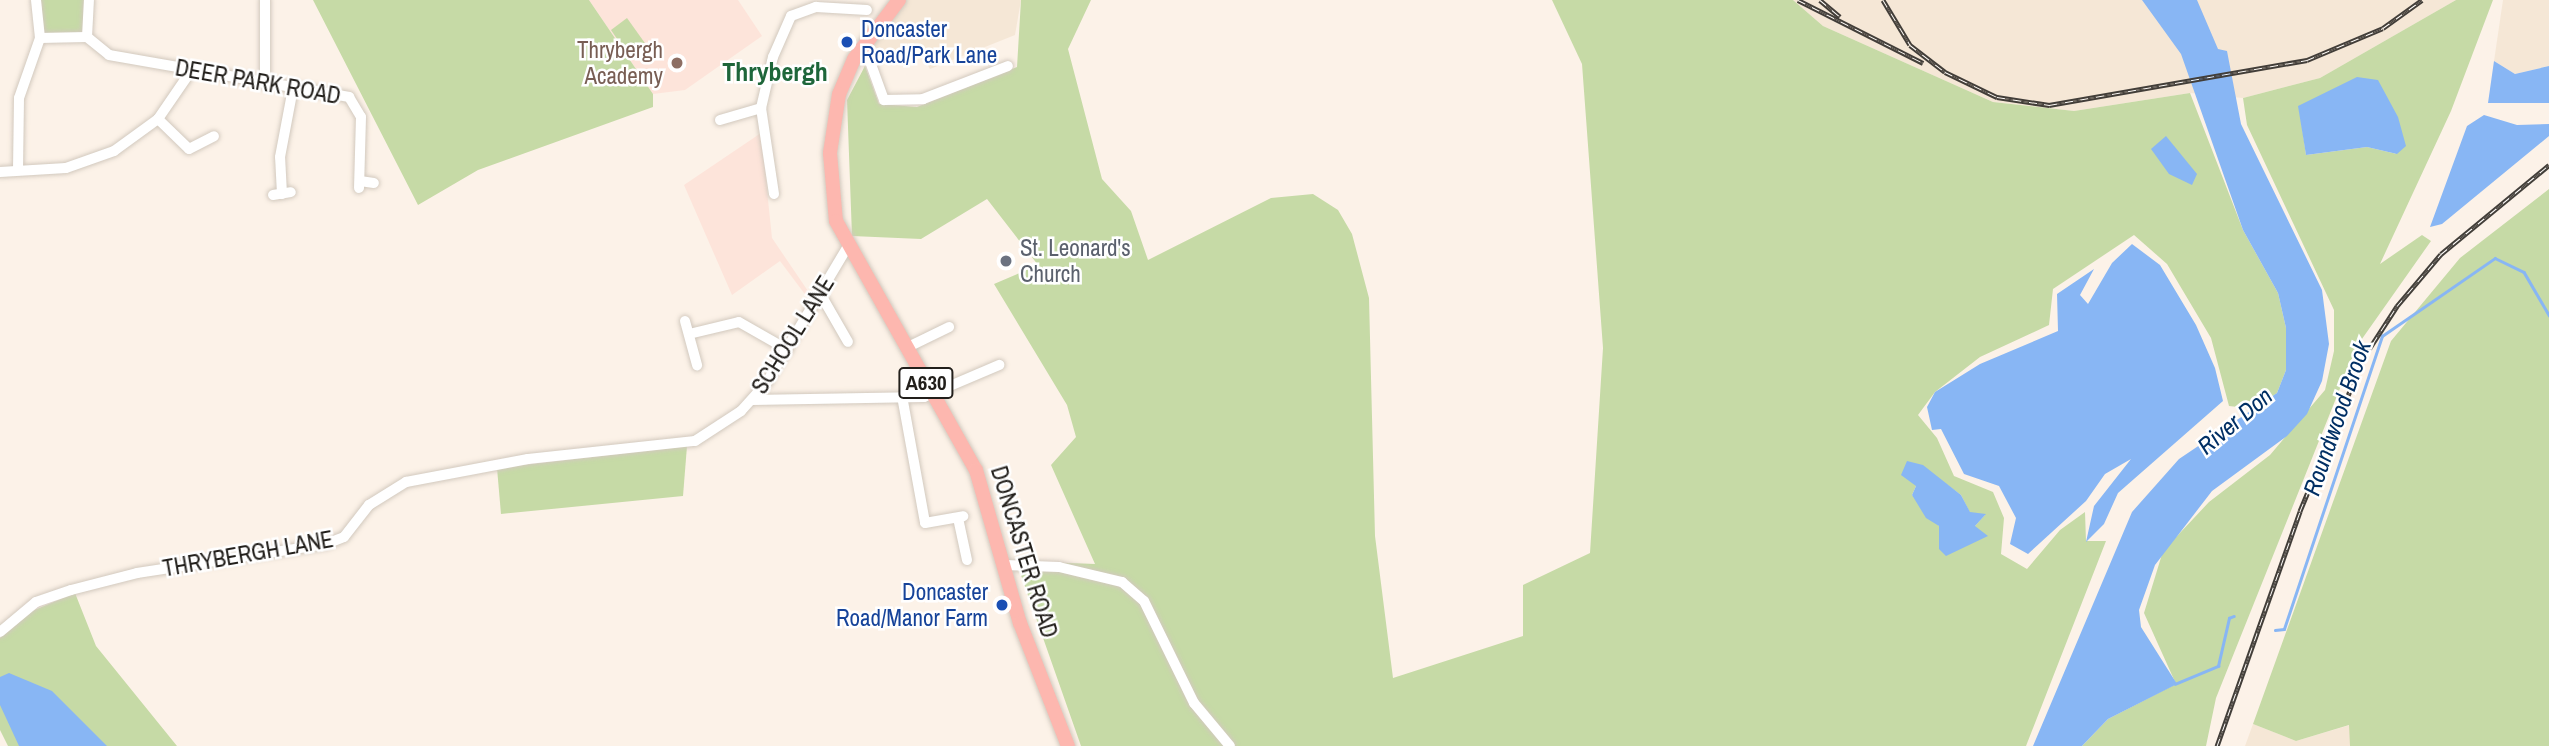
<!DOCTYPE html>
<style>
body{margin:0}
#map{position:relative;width:2549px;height:746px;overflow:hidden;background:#fcf2e8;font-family:"Archivo Narrow",sans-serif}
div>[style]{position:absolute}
.built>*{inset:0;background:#f5e7d6}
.education>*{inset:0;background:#fde4da}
.green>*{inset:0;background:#c6daa6}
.water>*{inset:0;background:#88b6f4}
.stream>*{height:2.5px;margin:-1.25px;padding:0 1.25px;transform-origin:1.25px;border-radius:1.25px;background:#88b6f4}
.roads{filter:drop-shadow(0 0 2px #d2c9be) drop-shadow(0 0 2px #d2c9be)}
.minor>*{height:10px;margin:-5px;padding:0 5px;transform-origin:5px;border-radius:5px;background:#fff}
.major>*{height:14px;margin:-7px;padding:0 7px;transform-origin:7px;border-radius:7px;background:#fdb7af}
.rail>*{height:5px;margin-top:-2.5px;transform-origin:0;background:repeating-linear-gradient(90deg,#fff 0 8px,#423e39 0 16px);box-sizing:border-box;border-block:2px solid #423e39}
.dots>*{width:19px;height:19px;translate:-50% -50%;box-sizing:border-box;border:4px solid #fff;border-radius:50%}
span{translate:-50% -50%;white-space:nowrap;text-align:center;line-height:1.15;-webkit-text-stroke:5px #fff;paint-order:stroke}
.shield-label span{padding:2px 5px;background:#fff;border:2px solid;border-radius:5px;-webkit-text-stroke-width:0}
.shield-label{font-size:21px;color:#221f1b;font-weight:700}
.transit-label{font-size:23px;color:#164399}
.left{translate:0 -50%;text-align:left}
.right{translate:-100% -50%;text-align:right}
.education-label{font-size:23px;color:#785e54}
.street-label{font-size:23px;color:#221f1b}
.worship-label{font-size:23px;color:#5b616d}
.water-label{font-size:24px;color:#012f64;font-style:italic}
.quarter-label{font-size:26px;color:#1e663a;font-weight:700}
</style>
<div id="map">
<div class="built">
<div style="clip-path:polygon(905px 0,1021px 0,1015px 35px,930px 69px,919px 50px,865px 66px,870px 47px)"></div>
<div style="clip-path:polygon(1793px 0,2456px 0,2320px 78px,2243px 98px,2190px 93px,2074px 111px,1993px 102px,1823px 26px)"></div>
<div style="clip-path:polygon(2503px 0,2549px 0,2549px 66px,2515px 74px,2494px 61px)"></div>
<div style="clip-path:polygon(2253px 724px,2296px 741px,2350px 725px,2350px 746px,2245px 746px)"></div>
</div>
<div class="education">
<div style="clip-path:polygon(589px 0,738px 0,762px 36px,685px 90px,653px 94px)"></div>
<div style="clip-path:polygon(761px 133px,772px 238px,810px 294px,807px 297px,780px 261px,732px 295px,684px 185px)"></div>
</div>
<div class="green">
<div style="clip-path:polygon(41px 0,85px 0,83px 34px,43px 34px)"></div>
<div style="clip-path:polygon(313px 0,589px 0,653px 94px,653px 107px,478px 170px,418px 205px)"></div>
<div style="clip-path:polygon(evenodd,1021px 0,1091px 0,1068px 49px,1102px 179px,1131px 211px,1148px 260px,1271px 198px,1313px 194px,1338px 210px,1352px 234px,1369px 298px,1375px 536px,1393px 678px,1523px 636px,1523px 585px,1590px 553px,1603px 348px,1582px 64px,1552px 0,1793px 0,1823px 26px,1993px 102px,2074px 111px,2190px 93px,2243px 230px,2278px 293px,2286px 328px,2286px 370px,2277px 393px,2255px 409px,2229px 406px,2211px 338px,2167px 264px,2134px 235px,2053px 289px,2049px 325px,1980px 357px,1935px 392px,1918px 415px,1937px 438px,1954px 476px,1993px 492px,2004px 518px,2001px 554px,2027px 569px,2060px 530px,2085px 512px,2086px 541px,2106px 541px,2026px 746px,1081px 746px,1016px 561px,1095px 564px,1051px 465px,1076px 437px,1067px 405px,994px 284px,1038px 265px,987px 199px,921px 239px,852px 236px,847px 100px,865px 66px,879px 104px,917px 107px,1017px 67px,1021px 0,1938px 478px,1961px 495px,1970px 513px,1985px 515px,1974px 527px,1987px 536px,1939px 548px,1939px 526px,1912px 495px,1916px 486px,1938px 478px)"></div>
<div style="clip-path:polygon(evenodd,2456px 0,2493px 0,2451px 111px,2380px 264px,2422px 235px,2431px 241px,2357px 346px,2216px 698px,2206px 746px,2082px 746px,2108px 719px,2176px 684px,2144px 613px,2163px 551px,2209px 502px,2270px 455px,2325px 390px,2334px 351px,2334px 310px,2247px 125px,2243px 98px,2320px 78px,2456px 0,2299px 106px,2397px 154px,2367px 147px,2306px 155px,2299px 106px)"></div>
<div style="clip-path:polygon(627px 18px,647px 46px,630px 58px,611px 30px)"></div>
<div style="clip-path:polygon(2549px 189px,2549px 746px,2350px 746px,2349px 725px,2296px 741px,2253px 724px,2391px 341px,2460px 258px)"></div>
<div style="clip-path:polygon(687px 446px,683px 496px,501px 514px,497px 468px)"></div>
<div style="clip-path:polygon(75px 593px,96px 646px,177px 746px,8px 746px,0 730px,0 638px,25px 614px)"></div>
</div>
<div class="water">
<div style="clip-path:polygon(2142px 0,2197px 0,2218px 49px,2227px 51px,2241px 124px,2322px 290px,2329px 344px,2322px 381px,2307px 414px,2287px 436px,2212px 491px,2155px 565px,2139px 610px,2141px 627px,2177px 684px,2108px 719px,2082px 746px,2033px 746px,2132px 512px,2179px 459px,2277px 393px,2286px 370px,2286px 328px,2278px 293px,2243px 230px,2181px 54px)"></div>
<div style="clip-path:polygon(2494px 61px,2515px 74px,2549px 66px,2549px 103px,2488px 103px)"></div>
<div style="clip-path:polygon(2357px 77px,2378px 80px,2398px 117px,2406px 146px,2397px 154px,2367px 147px,2306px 155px,2298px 106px)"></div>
<div style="clip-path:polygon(2484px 115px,2517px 125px,2549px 124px,2549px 136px,2442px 224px,2430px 227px,2467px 126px)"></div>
<div style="clip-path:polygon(2166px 136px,2197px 174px,2192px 185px,2169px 174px,2151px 149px)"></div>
<div style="clip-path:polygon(2132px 244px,2160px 265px,2196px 325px,2215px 368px,2223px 401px,2118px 493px,2104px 524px,2086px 542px,2094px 506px,2131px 459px,2105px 474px,2086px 501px,2028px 554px,2010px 544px,2016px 518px,1999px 486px,1964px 474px,1941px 429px,1932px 430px,1927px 407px,1935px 392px,1980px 364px,2058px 331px,2057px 294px,2094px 269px,2080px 295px,2088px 304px,2112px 263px)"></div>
<div style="clip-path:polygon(1907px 461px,1923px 465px,1961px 495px,1970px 512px,1986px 514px,1975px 526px,1988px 536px,1946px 556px,1939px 549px,1939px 526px,1926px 518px,1912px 495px,1916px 486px,1901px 475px)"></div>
<div style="clip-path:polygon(9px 673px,52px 691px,107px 746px,19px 746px,0 705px,0 677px)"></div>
</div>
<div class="stream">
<div style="left:2275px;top:630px;width:9px;rotate:-6deg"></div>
<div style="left:2284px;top:629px;width:309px;rotate:-71.5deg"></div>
<div style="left:2382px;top:336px;width:137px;rotate:-34.6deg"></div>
<div style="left:2495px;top:258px;width:32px;rotate:26deg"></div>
<div style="left:2524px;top:272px;width:50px;rotate:59.8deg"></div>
<div style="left:2175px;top:684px;width:47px;rotate:-22.7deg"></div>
<div style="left:2218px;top:666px;width:49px;rotate:-77.1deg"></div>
<div style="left:2229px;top:618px;width:5px;rotate:-22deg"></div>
</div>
<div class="roads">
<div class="minor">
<div style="left:36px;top:0;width:38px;rotate:84deg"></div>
<div style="left:265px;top:0;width:84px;rotate:90deg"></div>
<div style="left:87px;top:37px;width:28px;rotate:39deg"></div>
<div style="left:109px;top:55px;width:244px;rotate:9.9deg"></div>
<div style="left:349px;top:97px;width:23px;rotate:59deg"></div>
<div style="left:361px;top:117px;width:71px;rotate:91.6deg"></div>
<div style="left:40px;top:38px;width:47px;rotate:-1.2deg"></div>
<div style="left:87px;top:37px;width:37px;rotate:-87deg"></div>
<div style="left:868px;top:56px;width:47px;rotate:70deg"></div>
<div style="left:884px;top:100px;width:39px;rotate:-1deg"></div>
<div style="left:923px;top:99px;width:91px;rotate:-21.2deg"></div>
<div style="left:761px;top:108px;width:87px;rotate:81.4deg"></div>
<div style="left:158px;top:119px;width:43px;rotate:44.1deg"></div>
<div style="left:189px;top:149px;width:28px;rotate:-27deg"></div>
<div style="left:720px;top:120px;width:43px;rotate:-16.3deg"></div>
<div style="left:761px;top:108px;width:52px;rotate:-76.8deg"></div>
<div style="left:773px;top:57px;width:45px;rotate:-66.3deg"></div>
<div style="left:791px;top:16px;width:27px;rotate:-20deg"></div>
<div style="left:816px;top:7px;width:51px;rotate:3.4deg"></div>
<div style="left:18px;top:170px;width:72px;rotate:-89.2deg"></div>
<div style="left:19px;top:98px;width:64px;rotate:-70.7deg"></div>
<div style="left:0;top:172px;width:66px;rotate:-3.5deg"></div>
<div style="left:66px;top:168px;width:51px;rotate:-19.5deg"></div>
<div style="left:114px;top:151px;width:54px;rotate:-36deg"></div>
<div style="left:158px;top:119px;width:58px;rotate:-55.5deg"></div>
<div style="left:360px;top:181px;width:14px;rotate:8deg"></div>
<div style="left:282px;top:194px;width:37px;rotate:-93deg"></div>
<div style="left:280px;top:157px;width:70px;rotate:-79.3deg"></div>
<div style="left:273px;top:195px;width:18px;rotate:-9deg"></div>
<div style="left:821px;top:295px;width:54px;rotate:60.1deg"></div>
<div style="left:685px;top:321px;width:46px;rotate:74.7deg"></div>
<div style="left:689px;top:334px;width:51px;rotate:-13.5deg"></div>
<div style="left:739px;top:322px;width:56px;rotate:29.7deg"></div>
<div style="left:906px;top:348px;width:48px;rotate:-26deg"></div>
<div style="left:902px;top:396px;width:129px;rotate:79.7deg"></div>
<div style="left:925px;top:523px;width:39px;rotate:-10deg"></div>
<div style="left:752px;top:400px;width:172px;rotate:-1deg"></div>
<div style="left:924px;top:397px;width:82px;rotate:-23.1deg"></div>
<div style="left:958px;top:518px;width:43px;rotate:77.9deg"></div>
<div style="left:1005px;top:565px;width:54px;rotate:2.1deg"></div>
<div style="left:1059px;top:567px;width:65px;rotate:13.4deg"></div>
<div style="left:1122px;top:582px;width:29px;rotate:41deg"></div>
<div style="left:1144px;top:601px;width:114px;rotate:63.9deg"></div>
<div style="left:1194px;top:703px;width:56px;rotate:50.1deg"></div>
<div style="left:0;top:632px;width:47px;rotate:-39.8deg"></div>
<div style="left:36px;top:602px;width:37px;rotate:-19deg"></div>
<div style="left:71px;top:590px;width:68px;rotate:-14.4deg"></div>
<div style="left:137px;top:573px;width:191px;rotate:-8.7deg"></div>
<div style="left:326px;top:544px;width:19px;rotate:-21deg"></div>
<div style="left:344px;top:537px;width:41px;rotate:-52deg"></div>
<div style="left:369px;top:505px;width:44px;rotate:-31.9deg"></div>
<div style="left:406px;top:482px;width:124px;rotate:-10.7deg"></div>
<div style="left:528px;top:459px;width:168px;rotate:-6.2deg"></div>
<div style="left:695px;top:441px;width:55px;rotate:-33.1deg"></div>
<div style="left:741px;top:411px;width:39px;rotate:-48deg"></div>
<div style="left:767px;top:382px;width:158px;rotate:-59.2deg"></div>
</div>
<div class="major">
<div style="left:899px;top:0;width:74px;rotate:127.3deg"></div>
<div style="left:854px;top:59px;width:38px;rotate:113deg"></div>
<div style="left:839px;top:94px;width:60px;rotate:98.7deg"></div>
<div style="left:830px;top:153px;width:68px;rotate:85deg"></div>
<div style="left:836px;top:221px;width:286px;rotate:60.7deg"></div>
<div style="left:976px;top:470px;width:159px;rotate:74deg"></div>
<div style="left:1020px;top:623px;width:132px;rotate:68.7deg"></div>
</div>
</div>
<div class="rail">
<div style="left:1798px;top:0;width:140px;rotate:26.7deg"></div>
<div style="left:1820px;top:0;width:26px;rotate:40deg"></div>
<div style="left:1883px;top:0;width:52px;rotate:59deg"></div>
<div style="left:1910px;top:45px;width:44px;rotate:37.6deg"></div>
<div style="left:1945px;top:72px;width:58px;rotate:25.7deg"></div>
<div style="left:1997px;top:97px;width:53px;rotate:8.7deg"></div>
<div style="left:2049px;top:105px;width:262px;rotate:-9.9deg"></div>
<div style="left:2307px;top:60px;width:82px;rotate:-22.8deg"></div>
<div style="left:2383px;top:28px;width:48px;rotate:-35.7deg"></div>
<div style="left:2217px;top:746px;width:249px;rotate:-70.5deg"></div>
<div style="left:2300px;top:511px;width:167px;rotate:-67.4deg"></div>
<div style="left:2364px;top:357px;width:61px;rotate:-57.1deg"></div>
<div style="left:2397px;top:306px;width:68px;rotate:-49.8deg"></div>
<div style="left:2441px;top:254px;width:140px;rotate:-39.5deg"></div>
</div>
<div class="dots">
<div style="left:847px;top:42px;background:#1a4fb4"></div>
<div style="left:677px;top:63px;background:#8d6e63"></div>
<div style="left:1006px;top:261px;background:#6b7280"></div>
<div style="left:1002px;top:605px;background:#1a4fb4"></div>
</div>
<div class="shield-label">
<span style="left:926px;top:383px">A630</span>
</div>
<div class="transit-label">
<span class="left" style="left:861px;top:42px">Doncaster<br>Road/Park Lane</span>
<span class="right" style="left:988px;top:605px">Doncaster<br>Road/Manor Farm</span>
</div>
<div class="education-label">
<span class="right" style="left:663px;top:63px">Thrybergh<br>Academy</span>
</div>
<div class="street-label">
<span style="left:258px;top:82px;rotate:10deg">DEER PARK ROAD</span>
<span style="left:793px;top:335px;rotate:-58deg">SCHOOL LANE</span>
<span style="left:1024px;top:552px;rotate:73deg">DONCASTER ROAD</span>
<span style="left:248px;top:554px;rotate:-10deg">THRYBERGH LANE</span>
</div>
<div class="worship-label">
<span class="left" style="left:1020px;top:261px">St. Leonard's<br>Church</span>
</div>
<div class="water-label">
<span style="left:2337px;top:418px;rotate:-71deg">Roundwood Brook</span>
<span style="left:2235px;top:421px;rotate:-40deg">River Don</span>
</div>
<div class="quarter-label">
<span style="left:775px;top:72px">Thrybergh</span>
</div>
</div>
